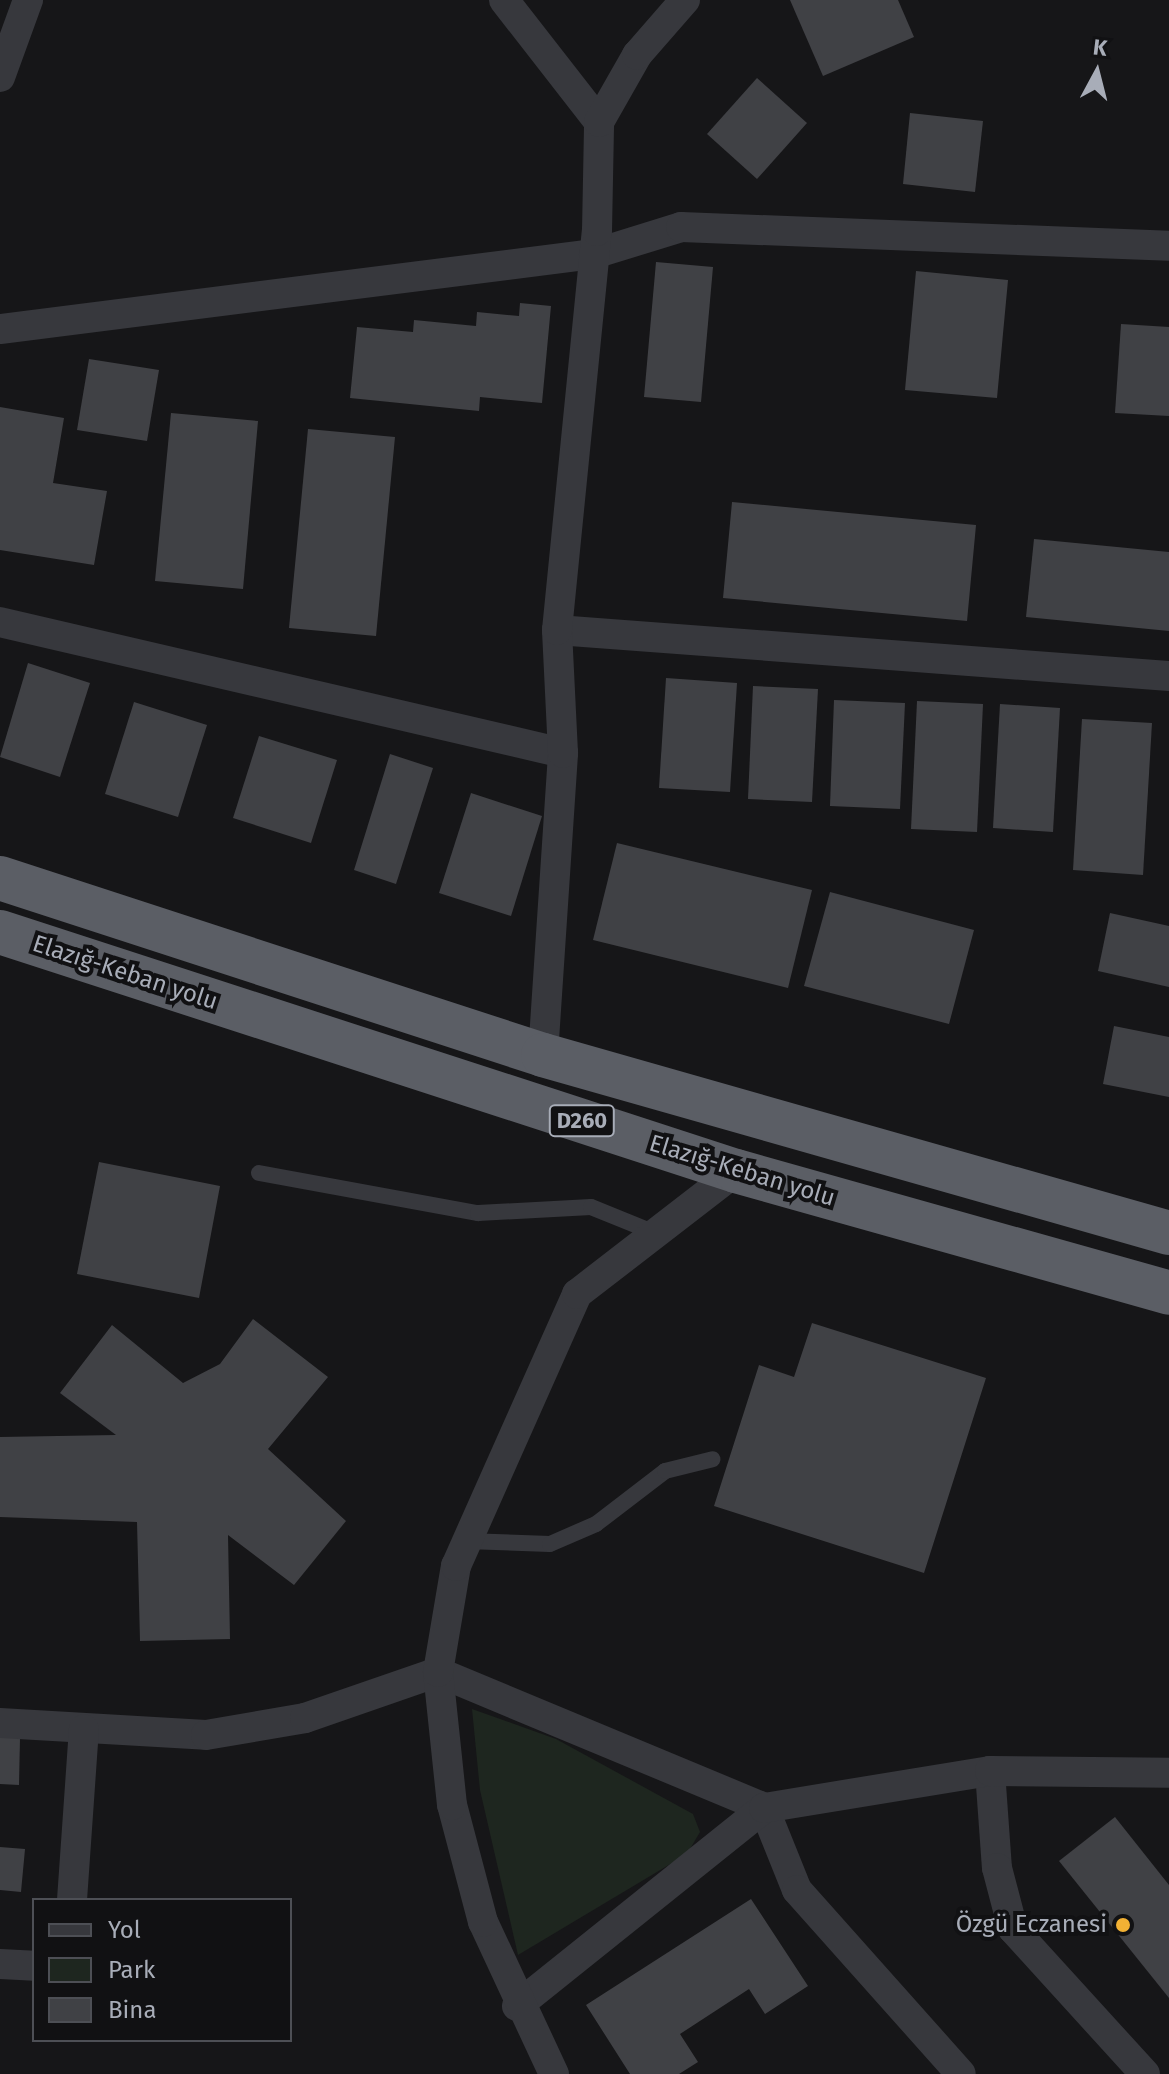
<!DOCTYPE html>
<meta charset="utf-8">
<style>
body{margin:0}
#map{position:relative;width:1169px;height:2074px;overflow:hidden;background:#161618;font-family:"Fira Sans",sans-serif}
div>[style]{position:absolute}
.green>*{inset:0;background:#1e261f}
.building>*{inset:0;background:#404145}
.service>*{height:16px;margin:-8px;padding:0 8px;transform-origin:8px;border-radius:8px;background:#37383d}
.minor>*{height:30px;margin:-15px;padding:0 15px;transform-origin:15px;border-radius:15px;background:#37383d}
.trunk>*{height:44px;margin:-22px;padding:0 22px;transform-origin:22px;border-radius:22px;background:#5b5e65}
.dots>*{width:22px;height:22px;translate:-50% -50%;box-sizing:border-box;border:4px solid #111113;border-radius:50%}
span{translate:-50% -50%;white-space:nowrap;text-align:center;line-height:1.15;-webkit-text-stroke:8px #111113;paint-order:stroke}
.shield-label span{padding:2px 6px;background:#111113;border:2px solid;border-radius:6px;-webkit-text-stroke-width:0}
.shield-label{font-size:22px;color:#a8adb8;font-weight:700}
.street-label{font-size:24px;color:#a8adb8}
.poi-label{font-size:24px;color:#a8adb8}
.right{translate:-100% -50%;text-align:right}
.legend{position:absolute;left:32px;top:1898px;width:260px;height:144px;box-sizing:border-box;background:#111113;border:2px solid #4d4f55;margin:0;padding:10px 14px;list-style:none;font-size:24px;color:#a8adb8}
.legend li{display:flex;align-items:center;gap:16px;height:40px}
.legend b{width:40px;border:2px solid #4d4f55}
.north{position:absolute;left:1057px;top:32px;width:80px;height:80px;-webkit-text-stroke:6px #111113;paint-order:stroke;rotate:7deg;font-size:22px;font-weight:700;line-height:32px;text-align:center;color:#a8adb8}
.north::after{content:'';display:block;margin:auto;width:28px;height:36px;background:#a8adb8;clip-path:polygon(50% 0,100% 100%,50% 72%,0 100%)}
</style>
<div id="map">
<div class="green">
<div style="clip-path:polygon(472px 1709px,556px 1739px,693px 1814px,700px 1832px,687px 1854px,518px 1955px,480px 1790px)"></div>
</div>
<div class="building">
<div style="clip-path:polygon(790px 0,898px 0,914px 37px,823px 76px)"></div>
<div style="clip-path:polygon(757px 78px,807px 123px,757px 179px,707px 134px)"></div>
<div style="clip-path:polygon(910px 113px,983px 121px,975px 192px,903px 184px)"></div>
<div style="clip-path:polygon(656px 262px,713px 267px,701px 402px,644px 397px)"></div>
<div style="clip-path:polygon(916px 271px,1008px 280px,997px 398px,905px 390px)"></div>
<div style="clip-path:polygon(520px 303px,551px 306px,542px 403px,480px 397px,479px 411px,350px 398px,357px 327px,413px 332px,414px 320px,476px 326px,477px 312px,519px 316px)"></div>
<div style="clip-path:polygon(1121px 324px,1169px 327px,1169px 416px,1115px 413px)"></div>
<div style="clip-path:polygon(89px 359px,159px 370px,147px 441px,77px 430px)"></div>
<div style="clip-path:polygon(0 407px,64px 418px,53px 483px,107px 491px,94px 565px,0 550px)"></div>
<div style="clip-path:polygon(171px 413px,258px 421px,243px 589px,155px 581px)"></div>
<div style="clip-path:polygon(308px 429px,395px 437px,376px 636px,289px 628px)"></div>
<div style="clip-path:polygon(732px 502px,976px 525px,967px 621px,723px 598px)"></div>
<div style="clip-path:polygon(1034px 539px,1169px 552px,1169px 631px,1026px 617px)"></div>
<div style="clip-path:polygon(28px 663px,90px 683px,60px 777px,0 757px)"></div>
<div style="clip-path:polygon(666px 678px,737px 683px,730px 792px,659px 788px)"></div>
<div style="clip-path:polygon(753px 686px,818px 689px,812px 802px,748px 799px)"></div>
<div style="clip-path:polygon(834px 700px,905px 703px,900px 809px,830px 806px)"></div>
<div style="clip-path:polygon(917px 701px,983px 704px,977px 832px,911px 829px)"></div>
<div style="clip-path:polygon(134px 702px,207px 725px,178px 817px,105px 794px)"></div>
<div style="clip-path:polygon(1000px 704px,1060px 708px,1053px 832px,993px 828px)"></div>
<div style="clip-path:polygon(1082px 719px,1152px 723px,1143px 875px,1073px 870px)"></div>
<div style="clip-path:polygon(259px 736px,337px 760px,311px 843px,233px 818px)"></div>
<div style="clip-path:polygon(390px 754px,433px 768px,396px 884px,354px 870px)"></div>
<div style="clip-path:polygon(471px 793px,542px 816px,511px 916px,439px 893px)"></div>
<div style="clip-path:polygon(617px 843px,812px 890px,788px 988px,593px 940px)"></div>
<div style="clip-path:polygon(830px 892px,974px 930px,949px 1024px,804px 986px)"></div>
<div style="clip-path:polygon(1110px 913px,1169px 926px,1169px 987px,1098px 971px)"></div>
<div style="clip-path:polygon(1114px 1026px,1169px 1037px,1169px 1097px,1103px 1084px)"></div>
<div style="clip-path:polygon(99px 1162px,220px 1186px,199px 1298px,77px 1274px)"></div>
<div style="clip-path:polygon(253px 1319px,328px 1377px,268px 1449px,346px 1521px,294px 1585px,228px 1535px,230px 1639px,140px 1641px,137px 1522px,0 1517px,0 1437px,116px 1435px,60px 1393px,112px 1325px,183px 1383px,220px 1364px)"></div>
<div style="clip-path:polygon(812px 1323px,986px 1378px,924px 1573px,714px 1506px,759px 1365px,794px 1377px)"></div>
<div style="clip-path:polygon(0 1738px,20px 1738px,19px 1785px,0 1784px)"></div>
<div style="clip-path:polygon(1115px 1817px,1169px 1885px,1169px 1998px,1059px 1861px)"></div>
<div style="clip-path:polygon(0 1847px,25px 1849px,21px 1892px,0 1890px)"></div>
<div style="clip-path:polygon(751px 1899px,808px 1986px,765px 2014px,749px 1989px,680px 2034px,698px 2062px,679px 2074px,630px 2074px,586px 2005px)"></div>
</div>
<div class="service">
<div style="left:259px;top:1173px;width:223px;rotate:10.4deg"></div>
<div style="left:478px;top:1213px;width:113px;rotate:-3deg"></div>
<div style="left:591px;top:1207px;width:69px;rotate:22.1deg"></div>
<div style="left:466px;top:1541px;width:84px;rotate:2deg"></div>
<div style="left:550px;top:1544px;width:50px;rotate:-23.5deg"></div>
<div style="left:596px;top:1524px;width:87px;rotate:-37.5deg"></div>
<div style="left:665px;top:1471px;width:49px;rotate:-14deg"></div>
</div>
<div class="minor">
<div style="left:504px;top:0;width:155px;rotate:52.1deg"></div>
<div style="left:0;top:77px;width:82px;rotate:-70deg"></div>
<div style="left:0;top:329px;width:599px;rotate:-7.2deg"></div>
<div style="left:594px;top:254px;width:91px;rotate:-17.2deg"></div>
<div style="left:681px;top:227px;width:488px;rotate:2.2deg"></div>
<div style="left:0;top:622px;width:578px;rotate:13.1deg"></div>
<div style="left:557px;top:630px;width:614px;rotate:4.3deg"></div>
<div style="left:543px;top:1055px;width:303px;rotate:-86.2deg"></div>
<div style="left:563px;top:753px;width:123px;rotate:-92.8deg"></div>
<div style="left:557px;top:630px;width:401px;rotate:-84.3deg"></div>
<div style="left:597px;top:231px;width:109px;rotate:-88.9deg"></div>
<div style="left:599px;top:122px;width:77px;rotate:-60.4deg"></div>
<div style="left:637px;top:55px;width:73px;rotate:-48.9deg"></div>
<div style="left:0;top:1723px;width:206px;rotate:3.3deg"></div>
<div style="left:206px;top:1735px;width:100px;rotate:-9.7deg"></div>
<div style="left:305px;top:1718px;width:141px;rotate:-19.1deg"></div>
<div style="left:438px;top:1672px;width:353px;rotate:22.6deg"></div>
<div style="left:764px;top:1808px;width:88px;rotate:68.1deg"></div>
<div style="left:797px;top:1890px;width:246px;rotate:48.3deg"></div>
<div style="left:990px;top:1771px;width:97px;rotate:85.9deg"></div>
<div style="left:997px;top:1868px;width:63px;rotate:75.3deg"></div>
<div style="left:1013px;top:1929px;width:196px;rotate:47.7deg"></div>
<div style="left:72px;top:1900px;width:171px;rotate:-86deg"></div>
<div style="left:0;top:1964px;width:34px;rotate:3deg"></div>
<div style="left:517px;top:2006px;width:317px;rotate:-38.7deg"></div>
<div style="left:764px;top:1808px;width:229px;rotate:-9.3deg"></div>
<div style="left:990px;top:1771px;width:179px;rotate:0.6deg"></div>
<div style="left:554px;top:2074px;width:168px;rotate:-115deg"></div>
<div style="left:483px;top:1922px;width:121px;rotate:-104.8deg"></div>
<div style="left:452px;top:1805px;width:134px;rotate:-96deg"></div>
<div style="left:438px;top:1672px;width:108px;rotate:-80.4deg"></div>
<div style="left:456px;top:1566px;width:298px;rotate:-66deg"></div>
<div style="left:577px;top:1294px;width:201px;rotate:-37.7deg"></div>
</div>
<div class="trunk">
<div style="left:0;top:878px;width:571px;rotate:18.05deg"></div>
<div style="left:543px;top:1055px;width:651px;rotate:15.87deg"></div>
<div style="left:0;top:932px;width:774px;rotate:17.99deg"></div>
<div style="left:736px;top:1171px;width:450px;rotate:15.7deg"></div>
</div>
<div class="dots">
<div style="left:1123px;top:1925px;background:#f2b134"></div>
</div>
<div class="shield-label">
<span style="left:582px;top:1121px">D260</span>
</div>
<div class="street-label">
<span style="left:125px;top:973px;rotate:18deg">Elazığ-Keban yolu</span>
<span style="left:742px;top:1171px;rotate:17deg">Elazığ-Keban yolu</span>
</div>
<div class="poi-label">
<span class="right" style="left:1107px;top:1925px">Özgü Eczanesi</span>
</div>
<ul class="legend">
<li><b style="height:10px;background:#37383d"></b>Yol</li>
<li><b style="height:22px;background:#1e261f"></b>Park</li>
<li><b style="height:22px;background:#404145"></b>Bina</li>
</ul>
<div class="north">K</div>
</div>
